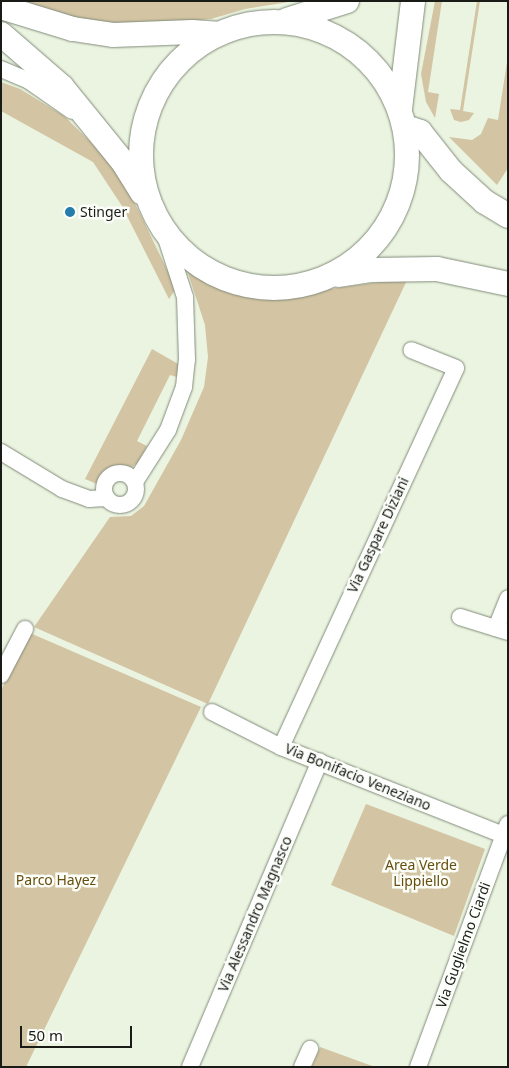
<!DOCTYPE html>
<style>
body{margin:0}
#map{position:relative;width:509px;height:1068px;overflow:hidden;background:#eaf4e0;font-family:"Noto Sans",sans-serif}
div>[style]{position:absolute}
.green>*{inset:0;background:#d3c4a3}
.roads{filter:drop-shadow(0 0 1px #828b7a) drop-shadow(0 0 1px #828b7a)}
.street>*{height:16px;margin:-8px;padding:0 8px;transform-origin:8px;border-radius:8px;background:#fff}
.street>.ring{margin:-8px;padding:0;box-sizing:content-box;background:none;border:16px solid #fff;border-radius:50%}
.secondary>*{height:24px;margin:-12px;padding:0 12px;transform-origin:12px;border-radius:12px;background:#fff}
.secondary>.ring{margin:-12px;padding:0;box-sizing:content-box;background:none;border:24px solid #fff;border-radius:50%}
.dots>*{width:14px;height:14px;translate:-50% -50%;box-sizing:border-box;border:2px solid #fcfefa;border-radius:50%}
span{translate:-50% -50%;white-space:nowrap;text-align:center;line-height:1.15;-webkit-text-stroke:5px #fcfefa;paint-order:stroke}
.poi-label{font-size:14px;color:#191c16}
.left{translate:0 -50%;text-align:left}
.street-label{font-size:14px;color:#191c16}
.park-label{font-size:14px;color:#664e0c}
.frame{position:absolute;inset:0;border:2px solid #191c16;pointer-events:none}
.scale{position:absolute;left:20px;top:1026px;width:112px;height:22px;box-sizing:border-box;border:2px solid #191c16;border-top:0;padding-left:6px;font-size:15px;line-height:18px;white-space:nowrap;color:#191c16;-webkit-text-stroke:4px #fcfefa;paint-order:stroke}
</style>
<div id="map">
<div class="green">
<div style="clip-path:polygon(21px 1px,295px 1px,245px 9px,211px 19px,121px 28px,72px 19px)"></div>
<div style="clip-path:polygon(435px 1px,442px 1px,428px 92px,439px 94px,435px 118px,426px 102px,421px 74px)"></div>
<div style="clip-path:polygon(477px 1px,480px 1px,463px 111px,474px 113px,469px 120px,461px 122px,454px 120px,450px 109px,460px 110px)"></div>
<div style="clip-path:polygon(508px 56px,508px 168px,497px 185px,449px 137px,472px 140px,481px 134px,488px 118px,498px 120px)"></div>
<div style="clip-path:polygon(1px 82px,20px 89px,64px 116px,110px 161px,128px 189px,172px 280px,175px 290px,169px 299px,122px 206px,93px 162px,1px 111px)"></div>
<div style="clip-path:polygon(187px 270px,229px 292px,259px 299px,408px 278px,208px 704px,34px 627px,110px 517px,131px 516px,144px 506px,181px 440px,204px 387px,208px 357px,205px 325px)"></div>
<div style="clip-path:polygon(152px 349px,180px 365px,177px 377px,170px 375px,137px 441px,147px 446px,139px 462px,132px 467px,109px 469px,97px 484px,85px 479px)"></div>
<div style="clip-path:polygon(30px 633px,201px 707px,26px 1067px,1px 1067px,1px 690px)"></div>
<div style="clip-path:polygon(366px 804px,485px 849px,454px 936px,331px 885px)"></div>
<div style="clip-path:polygon(320px 1047px,375px 1067px,312px 1067px)"></div>
</div>
<div class="roads">
<div class="street">
<div style="left:1px;top:69px;width:30px;rotate:23deg"></div>
<div style="left:29px;top:81px;width:52px;rotate:34.9deg"></div>
<div style="left:1px;top:452px;width:71px;rotate:31.2deg"></div>
<div style="left:62px;top:489px;width:29px;rotate:20deg"></div>
<div style="left:89px;top:499px;width:17px;rotate:-3deg"></div>
<div class="ring" style="left:104px;top:473px;width:16px;height:16px"></div>
<div style="left:135px;top:482px;width:62px;rotate:-57.6deg"></div>
<div style="left:168px;top:430px;width:46px;rotate:-69.6deg"></div>
<div style="left:184px;top:387px;width:27px;rotate:-84deg"></div>
<div style="left:187px;top:360px;width:63px;rotate:-91.8deg"></div>
<div style="left:185px;top:297px;width:68px;rotate:-107.9deg"></div>
<div style="left:460px;top:617px;width:50px;rotate:17.4deg"></div>
<div style="left:496px;top:628px;width:32px;rotate:-68deg"></div>
<div style="left:1px;top:675px;width:52px;rotate:-62.4deg"></div>
<div style="left:212px;top:712px;width:77px;rotate:26.9deg"></div>
<div style="left:281px;top:747px;width:244px;rotate:21.6deg"></div>
<div style="left:281px;top:747px;width:417px;rotate:-65.2deg"></div>
<div style="left:456px;top:368px;width:48px;rotate:-158.2deg"></div>
<div style="left:190px;top:1067px;width:332px;rotate:-67deg"></div>
<div style="left:302px;top:1067px;width:20px;rotate:-66deg"></div>
<div style="left:418px;top:1067px;width:259px;rotate:-69.7deg"></div>
</div>
<div class="secondary">
<div style="left:1px;top:7px;width:75px;rotate:17deg"></div>
<div style="left:73px;top:29px;width:40px;rotate:8.5deg"></div>
<div style="left:113px;top:35px;width:79px;rotate:-2.2deg"></div>
<div style="left:192px;top:32px;width:26px;rotate:4deg"></div>
<div style="left:287px;top:20px;width:63px;rotate:-17.6deg"></div>
<div class="ring" style="left:141px;top:22px;width:242px;height:242px"></div>
<div style="left:1px;top:34px;width:81px;rotate:41deg"></div>
<div style="left:62px;top:87px;width:97px;rotate:50.9deg"></div>
<div style="left:123px;top:162px;width:36px;rotate:58deg"></div>
<div style="left:400px;top:109px;width:109px;rotate:-83.1deg"></div>
<div style="left:405px;top:127px;width:16px;rotate:18deg"></div>
<div style="left:420px;top:132px;width:50px;rotate:51.5deg"></div>
<div style="left:451px;top:171px;width:46px;rotate:42.4deg"></div>
<div style="left:485px;top:202px;width:27px;rotate:31deg"></div>
<div style="left:339px;top:275px;width:33px;rotate:-9deg"></div>
<div style="left:372px;top:270px;width:65px;rotate:-0.9deg"></div>
<div style="left:437px;top:269px;width:73px;rotate:11.9deg"></div>
</div>
</div>
<div class="dots">
<div style="left:70px;top:212px;background:#237caa"></div>
</div>
<div class="poi-label">
<span class="left" style="left:80px;top:212px">Stinger</span>
</div>
<div class="street-label">
<span style="left:378px;top:535px;rotate:-65deg">Via Gaspare Diziani</span>
<span style="left:358px;top:777px;rotate:22deg">Via Bonifacio Veneziano</span>
<span style="left:255px;top:914px;rotate:-67deg">Via Alessandro Magnasco</span>
<span style="left:463px;top:945px;rotate:-70deg">Via Guglielmo Ciardi</span>
</div>
<div class="park-label">
<span style="left:421px;top:873px">Area Verde<br>Lippiello</span>
<span style="left:56px;top:880px">Parco Hayez</span>
</div>
<div class="frame"></div>
<div class="scale">50 m</div>
</div>
